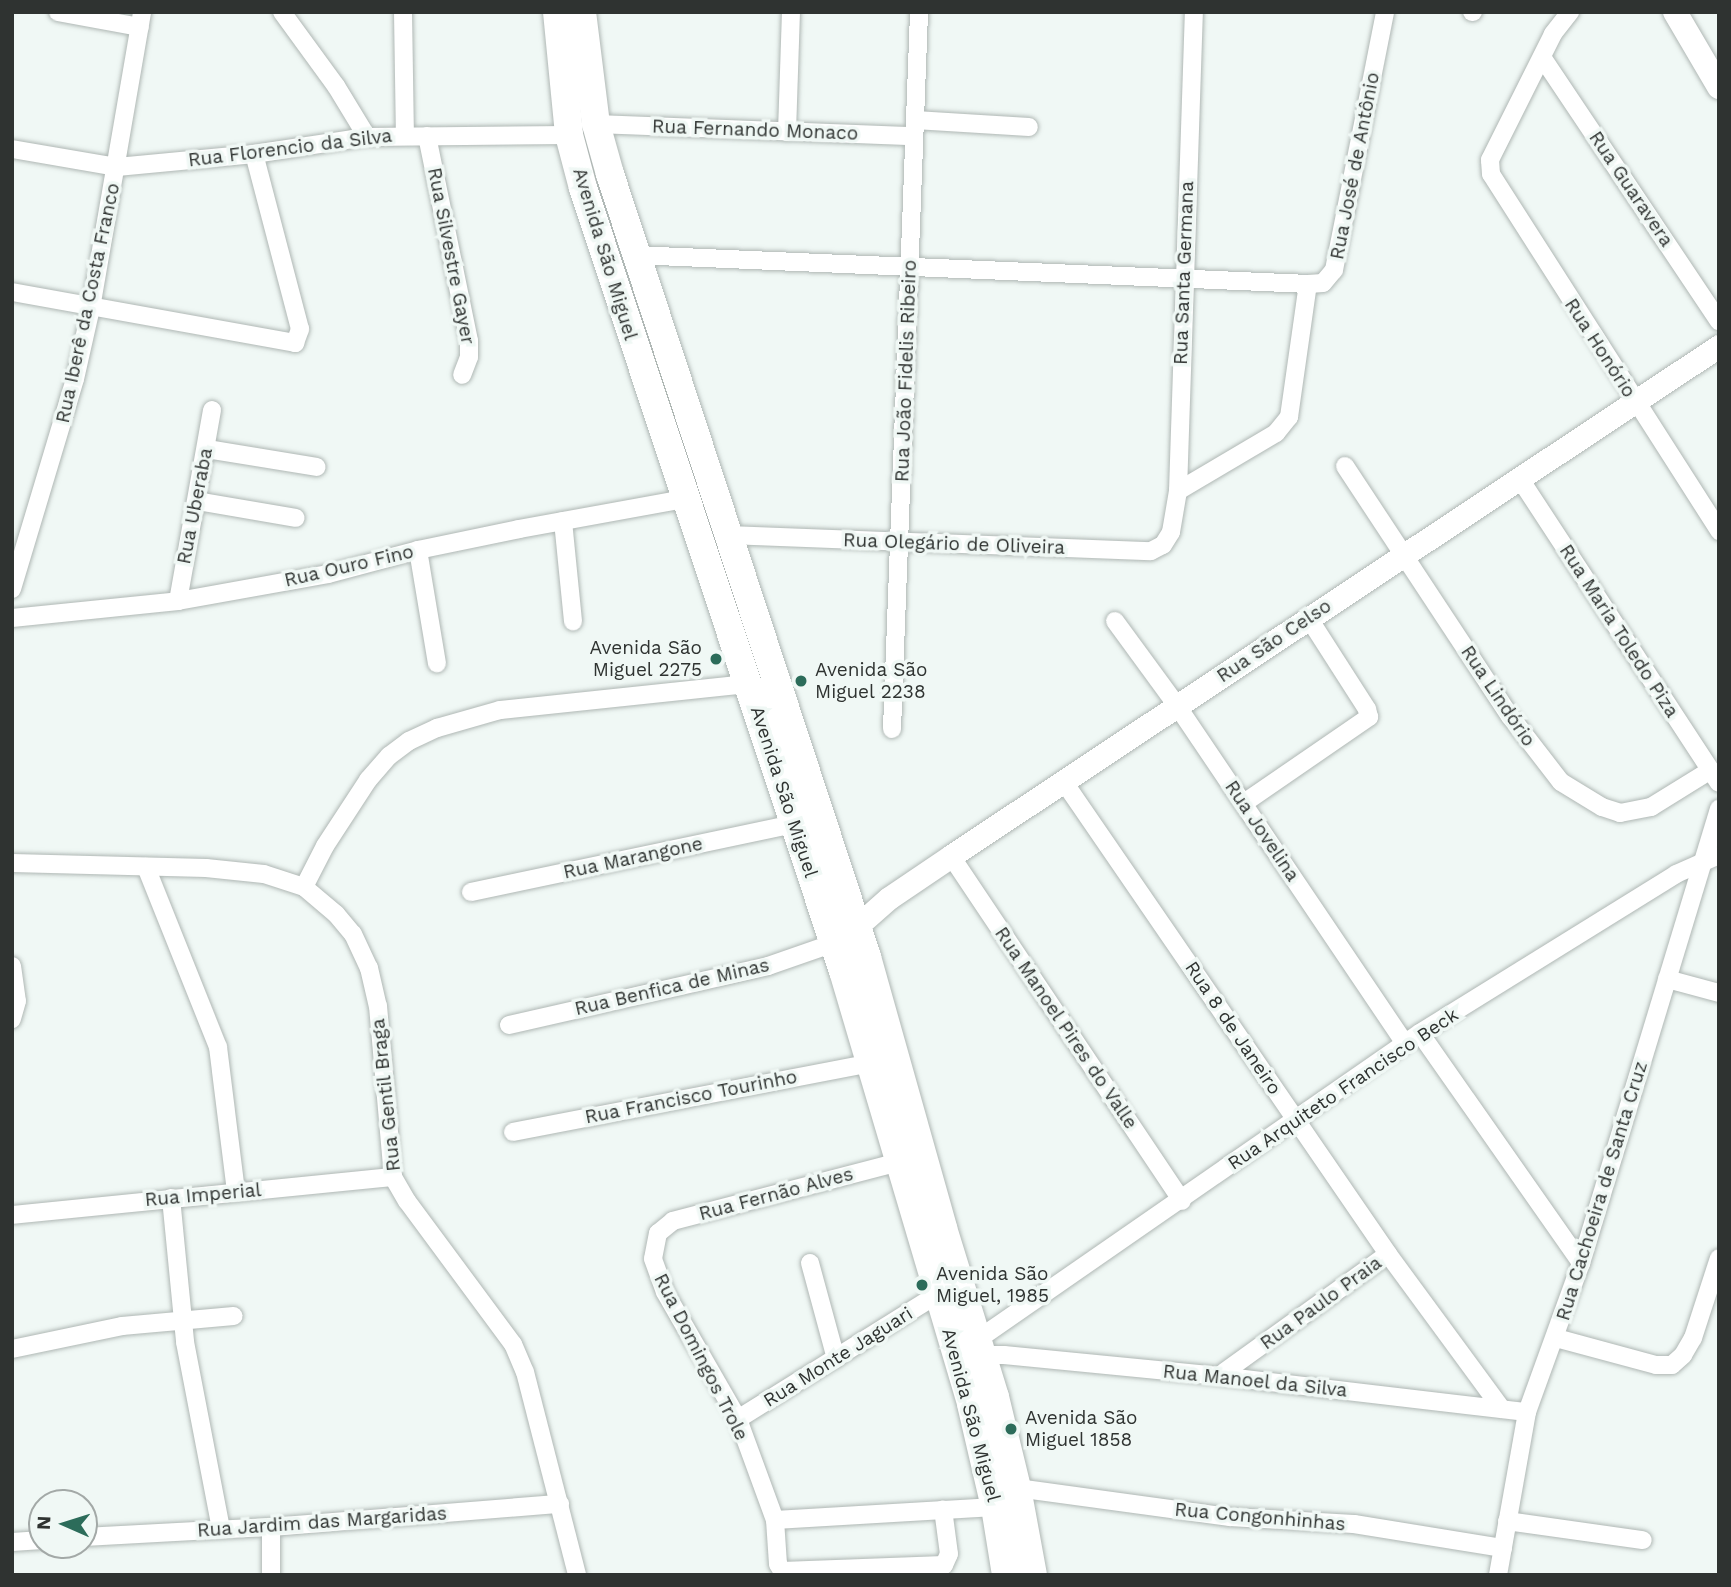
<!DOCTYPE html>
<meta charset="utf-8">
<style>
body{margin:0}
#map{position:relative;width:1731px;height:1587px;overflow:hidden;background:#f0f8f5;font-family:"Work Sans",sans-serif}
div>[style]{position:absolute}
.roads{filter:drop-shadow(0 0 2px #afb7b4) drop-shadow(0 0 2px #afb7b4)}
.minor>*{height:18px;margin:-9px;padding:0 9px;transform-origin:9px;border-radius:9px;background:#fff}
.tertiary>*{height:23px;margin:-11.5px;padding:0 11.5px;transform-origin:11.5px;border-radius:11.5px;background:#fff}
.secondary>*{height:24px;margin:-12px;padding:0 12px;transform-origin:12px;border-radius:12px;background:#fff}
.primary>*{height:28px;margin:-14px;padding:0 14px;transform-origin:14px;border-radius:14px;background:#fff}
.dots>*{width:19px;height:19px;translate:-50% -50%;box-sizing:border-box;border:4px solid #f0f8f5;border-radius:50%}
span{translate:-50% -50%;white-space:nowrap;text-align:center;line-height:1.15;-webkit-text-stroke:7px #f0f8f5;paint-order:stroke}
.street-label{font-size:19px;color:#2f3331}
.poi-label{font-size:19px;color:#2f3331}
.right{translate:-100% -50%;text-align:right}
.left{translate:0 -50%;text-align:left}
.frame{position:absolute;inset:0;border:14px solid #2f3331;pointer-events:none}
.north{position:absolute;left:28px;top:1489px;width:70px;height:70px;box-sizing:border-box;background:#f0f8f5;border:2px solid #a3a9a7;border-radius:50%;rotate:273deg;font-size:19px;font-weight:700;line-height:28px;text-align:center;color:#2f3331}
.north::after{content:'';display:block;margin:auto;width:24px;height:32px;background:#2c6c5a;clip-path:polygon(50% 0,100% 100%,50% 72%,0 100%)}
</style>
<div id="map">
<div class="roads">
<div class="minor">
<div style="left:58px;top:12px;width:83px;rotate:10.4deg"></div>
<div style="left:282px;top:12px;width:92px;rotate:53.9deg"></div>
<div style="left:336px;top:86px;width:60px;rotate:58.7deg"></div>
<div style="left:403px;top:12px;width:123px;rotate:89.1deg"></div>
<div style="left:1472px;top:12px;width:1px"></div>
<div style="left:1570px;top:12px;width:28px;rotate:128deg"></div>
<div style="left:1553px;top:34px;width:141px;rotate:116.6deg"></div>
<div style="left:1490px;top:160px;width:14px;rotate:86deg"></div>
<div style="left:1491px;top:174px;width:424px;rotate:57.4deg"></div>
<div style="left:1542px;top:57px;width:318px;rotate:56.2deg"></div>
<div style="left:915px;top:120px;width:114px;rotate:3.5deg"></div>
<div style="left:596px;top:124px;width:318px;rotate:2.2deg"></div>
<div style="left:787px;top:132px;width:120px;rotate:-88.1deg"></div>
<div style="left:427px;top:136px;width:209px;rotate:78.4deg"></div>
<div style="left:469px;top:341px;width:16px;rotate:90deg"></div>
<div style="left:469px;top:357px;width:19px;rotate:111deg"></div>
<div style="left:12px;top:149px;width:107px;rotate:9.7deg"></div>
<div style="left:117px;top:167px;width:138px;rotate:-5.4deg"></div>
<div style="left:254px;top:154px;width:114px;rotate:-8.6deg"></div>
<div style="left:367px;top:137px;width:202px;rotate:-0.6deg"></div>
<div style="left:634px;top:255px;width:675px;rotate:2.46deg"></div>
<div style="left:12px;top:292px;width:288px;rotate:10.2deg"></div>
<div style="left:295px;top:343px;width:15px;rotate:-70deg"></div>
<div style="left:300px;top:329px;width:181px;rotate:-104.7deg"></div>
<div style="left:207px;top:449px;width:111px;rotate:9.3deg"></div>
<div style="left:1345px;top:466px;width:300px;rotate:56.6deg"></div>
<div style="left:1510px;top:716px;width:83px;rotate:52.3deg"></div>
<div style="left:1561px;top:782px;width:48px;rotate:31.4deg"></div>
<div style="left:1602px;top:807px;width:19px;rotate:18deg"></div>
<div style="left:1620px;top:813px;width:32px;rotate:-11deg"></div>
<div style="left:1651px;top:807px;width:70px;rotate:-31.7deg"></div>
<div style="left:1520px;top:479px;width:363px;rotate:56.8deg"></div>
<div style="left:1178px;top:491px;width:114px;rotate:-30.6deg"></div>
<div style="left:1276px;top:433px;width:21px;rotate:-51deg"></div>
<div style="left:1289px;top:417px;width:134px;rotate:-81.9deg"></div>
<div style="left:1308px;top:284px;width:15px;rotate:-4deg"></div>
<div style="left:1323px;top:283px;width:17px;rotate:-50deg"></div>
<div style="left:1334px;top:270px;width:263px;rotate:-78.8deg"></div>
<div style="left:197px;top:501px;width:100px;rotate:9.7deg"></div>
<div style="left:563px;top:521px;width:101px;rotate:84.3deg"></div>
<div style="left:728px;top:535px;width:423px;rotate:2.2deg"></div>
<div style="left:1151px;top:551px;width:13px;rotate:-27deg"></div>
<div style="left:1163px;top:545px;width:15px;rotate:-58deg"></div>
<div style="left:1171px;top:532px;width:42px;rotate:-80.3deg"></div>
<div style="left:1178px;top:491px;width:479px;rotate:-88.1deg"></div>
<div style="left:418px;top:550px;width:115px;rotate:80.5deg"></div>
<div style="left:12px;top:589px;width:219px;rotate:-73.3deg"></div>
<div style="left:75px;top:379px;width:73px;rotate:-77.3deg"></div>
<div style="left:91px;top:308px;width:300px;rotate:-80.2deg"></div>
<div style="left:178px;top:601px;width:194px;rotate:-79.9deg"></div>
<div style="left:12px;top:618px;width:167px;rotate:-5.8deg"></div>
<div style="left:178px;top:601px;width:152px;rotate:-10.2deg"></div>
<div style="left:328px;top:574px;width:93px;rotate:-14.9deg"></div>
<div style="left:418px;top:550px;width:103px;rotate:-11.7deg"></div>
<div style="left:519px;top:529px;width:168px;rotate:-10.3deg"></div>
<div style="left:1115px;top:621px;width:107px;rotate:53.8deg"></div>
<div style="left:1178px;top:707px;width:405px;rotate:56deg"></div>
<div style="left:892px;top:729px;width:718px;rotate:-87.84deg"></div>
<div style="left:1064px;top:782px;width:573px;rotate:55.53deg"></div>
<div style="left:1388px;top:1254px;width:192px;rotate:53.7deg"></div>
<div style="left:1244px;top:803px;width:152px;rotate:-34.5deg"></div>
<div style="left:1369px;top:717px;width:8px;rotate:-104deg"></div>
<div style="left:1367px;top:709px;width:109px;rotate:-122.7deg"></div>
<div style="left:951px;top:856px;width:415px;rotate:56.2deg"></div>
<div style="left:12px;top:863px;width:194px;rotate:1.5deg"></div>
<div style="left:206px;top:868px;width:58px;rotate:5.9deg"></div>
<div style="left:264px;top:874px;width:42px;rotate:18deg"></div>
<div style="left:304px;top:887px;width:42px;rotate:40.2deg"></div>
<div style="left:336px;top:914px;width:26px;rotate:50deg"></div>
<div style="left:353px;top:934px;width:38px;rotate:65deg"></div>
<div style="left:369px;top:968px;width:39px;rotate:77deg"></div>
<div style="left:378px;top:1006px;width:172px;rotate:85deg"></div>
<div style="left:393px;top:1177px;width:28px;rotate:60deg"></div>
<div style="left:407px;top:1201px;width:178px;rotate:53.5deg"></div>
<div style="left:513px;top:1344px;width:30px;rotate:67deg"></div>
<div style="left:525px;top:1372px;width:210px;rotate:75.6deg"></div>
<div style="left:146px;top:867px;width:194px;rotate:68.2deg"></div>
<div style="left:218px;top:1047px;width:146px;rotate:82.9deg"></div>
<div style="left:304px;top:887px;width:46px;rotate:-62.9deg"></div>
<div style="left:325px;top:846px;width:79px;rotate:-56.9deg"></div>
<div style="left:368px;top:780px;width:32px;rotate:-49deg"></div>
<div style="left:389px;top:756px;width:25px;rotate:-37deg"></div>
<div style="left:409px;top:741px;width:31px;rotate:-25deg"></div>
<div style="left:437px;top:728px;width:66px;rotate:-15.9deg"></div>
<div style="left:500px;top:710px;width:249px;rotate:-6deg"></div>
<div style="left:471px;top:892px;width:331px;rotate:-11.9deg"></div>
<div style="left:12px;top:966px;width:35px;rotate:82deg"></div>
<div style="left:17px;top:1001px;width:19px;rotate:106deg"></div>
<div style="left:1667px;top:979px;width:54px;rotate:15.1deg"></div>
<div style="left:509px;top:1025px;width:266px;rotate:-12.8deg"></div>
<div style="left:768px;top:966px;width:70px;rotate:-19.2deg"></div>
<div style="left:1420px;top:1033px;width:281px;rotate:55deg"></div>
<div style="left:513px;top:1132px;width:364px;rotate:-10.9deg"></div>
<div style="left:899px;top:1162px;width:234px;rotate:165.4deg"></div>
<div style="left:673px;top:1221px;width:19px;rotate:141deg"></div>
<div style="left:658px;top:1233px;width:26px;rotate:101deg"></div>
<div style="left:653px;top:1259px;width:35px;rotate:70deg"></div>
<div style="left:665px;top:1292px;width:146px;rotate:60.1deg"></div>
<div style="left:738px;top:1419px;width:108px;rotate:69.9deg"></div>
<div style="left:775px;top:1520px;width:44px;rotate:86.1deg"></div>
<div style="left:778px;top:1564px;width:8px;rotate:60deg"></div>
<div style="left:782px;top:1571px;width:162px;rotate:-2.1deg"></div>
<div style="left:944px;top:1565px;width:12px;rotate:-66deg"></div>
<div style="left:949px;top:1554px;width:45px;rotate:-97.6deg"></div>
<div style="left:171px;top:1198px;width:145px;rotate:84.4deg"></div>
<div style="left:185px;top:1342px;width:190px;rotate:79.1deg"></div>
<div style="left:12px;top:1215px;width:383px;rotate:-5.7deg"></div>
<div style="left:810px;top:1263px;width:99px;rotate:74.8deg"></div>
<div style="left:1556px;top:1338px;width:104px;rotate:15.1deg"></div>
<div style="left:1656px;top:1365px;width:16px"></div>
<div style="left:1672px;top:1365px;width:15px;rotate:-42deg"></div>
<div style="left:1683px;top:1355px;width:20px;rotate:-60deg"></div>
<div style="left:1693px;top:1338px;width:84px;rotate:-72deg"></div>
<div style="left:977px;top:1340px;width:539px;rotate:-34.72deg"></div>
<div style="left:1420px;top:1033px;width:301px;rotate:-31.8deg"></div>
<div style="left:1676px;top:874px;width:47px;rotate:-23.8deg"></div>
<div style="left:12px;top:1349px;width:112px;rotate:-11.8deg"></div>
<div style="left:122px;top:1326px;width:112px;rotate:-5.1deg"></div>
<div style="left:982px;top:1355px;width:22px"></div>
<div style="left:1004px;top:1355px;width:216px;rotate:5.6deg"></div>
<div style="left:1219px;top:1376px;width:310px;rotate:6.7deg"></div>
<div style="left:1219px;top:1376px;width:208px;rotate:-35.8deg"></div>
<div style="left:738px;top:1419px;width:236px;rotate:-32deg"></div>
<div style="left:1017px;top:1488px;width:215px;rotate:7.8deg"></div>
<div style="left:1230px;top:1517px;width:124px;rotate:3.2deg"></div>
<div style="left:1354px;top:1524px;width:151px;rotate:9.2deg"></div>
<div style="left:775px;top:1520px;width:220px;rotate:-3.4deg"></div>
<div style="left:1507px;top:1521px;width:137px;rotate:8deg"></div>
<div style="left:84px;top:1537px;width:187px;rotate:-3.1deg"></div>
<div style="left:271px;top:1527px;width:290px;rotate:-4.6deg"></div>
<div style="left:12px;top:1542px;width:30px;rotate:-4deg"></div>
<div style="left:271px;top:1575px;width:48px;rotate:-90deg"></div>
<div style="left:1498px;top:1575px;width:166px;rotate:-79.9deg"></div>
<div style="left:1527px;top:1412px;width:158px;rotate:-70.1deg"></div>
<div style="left:1581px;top:1263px;width:475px;rotate:-73.1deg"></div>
</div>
<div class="tertiary">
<div style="left:846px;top:936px;width:57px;rotate:-41.5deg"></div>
<div style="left:889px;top:898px;width:75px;rotate:-34.1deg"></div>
<div style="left:951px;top:856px;width:922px;rotate:-33.59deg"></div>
</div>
<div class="secondary">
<div style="left:1675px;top:12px;width:87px;rotate:59.6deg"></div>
</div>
<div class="primary">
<div style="left:557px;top:12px;width:124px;rotate:84.4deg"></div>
<div style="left:569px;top:135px;width:55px;rotate:75.2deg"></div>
<div style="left:583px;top:188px;width:825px;rotate:71.63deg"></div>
<div style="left:843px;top:971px;width:452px;rotate:73.5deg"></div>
<div style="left:971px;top:1404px;width:106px;rotate:76.9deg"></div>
<div style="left:995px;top:1507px;width:69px;rotate:80.8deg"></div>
<div style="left:582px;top:12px;width:113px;rotate:82.9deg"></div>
<div style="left:596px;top:124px;width:52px;rotate:74.4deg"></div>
<div style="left:610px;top:174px;width:824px;rotate:71.83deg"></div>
<div style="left:867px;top:957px;width:281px;rotate:74.3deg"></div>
<div style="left:943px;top:1228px;width:177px;rotate:72.9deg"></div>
<div style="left:995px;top:1397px;width:94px;rotate:76.4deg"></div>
<div style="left:1017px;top:1488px;width:88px;rotate:79.6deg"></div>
</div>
</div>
<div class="dots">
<div style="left:716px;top:659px;background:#2c6c5a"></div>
<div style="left:801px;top:681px;background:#2c6c5a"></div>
<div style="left:922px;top:1285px;background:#2c6c5a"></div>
<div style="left:1011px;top:1429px;background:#2c6c5a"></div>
</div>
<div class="street-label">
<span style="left:755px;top:130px;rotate:2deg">Rua Fernando Monaco</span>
<span style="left:290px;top:148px;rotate:-7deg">Rua Florencio da Silva</span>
<span style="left:1355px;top:166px;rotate:-79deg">Rua José de Antônio</span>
<span style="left:1631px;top:189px;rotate:56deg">Rua Guaravera</span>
<span style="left:605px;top:254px;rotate:73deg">Avenida São Miguel</span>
<span style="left:451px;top:256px;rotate:79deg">Rua Silvestre Gayer</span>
<span style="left:1184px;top:273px;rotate:-88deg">Rua Santa Germana</span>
<span style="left:88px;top:303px;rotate:-78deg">Rua Iberê da Costa Franco</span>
<span style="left:1600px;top:348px;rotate:57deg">Rua Honório</span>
<span style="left:906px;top:371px;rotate:-88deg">Rua João Fidelis Ribeiro</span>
<span style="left:195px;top:506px;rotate:-79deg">Rua Uberaba</span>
<span style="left:954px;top:544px;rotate:2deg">Rua Olegário de Oliveira</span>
<span style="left:349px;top:566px;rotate:-13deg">Rua Ouro Fino</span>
<span style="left:1619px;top:631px;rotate:57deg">Rua Maria Toledo Piza</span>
<span style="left:1274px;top:641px;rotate:-34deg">Rua São Celso</span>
<span style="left:1498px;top:696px;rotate:56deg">Rua Lindório</span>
<span style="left:784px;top:792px;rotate:72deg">Avenida São Miguel</span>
<span style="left:1262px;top:831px;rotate:56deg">Rua Jovelina</span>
<span style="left:633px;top:858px;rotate:-12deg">Rua Marangone</span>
<span style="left:672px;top:987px;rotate:-13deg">Rua Benfica de Minas</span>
<span style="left:1066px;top:1028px;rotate:56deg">Rua Manoel Pires do Valle</span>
<span style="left:1233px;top:1028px;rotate:56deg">Rua 8 de Janeiro</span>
<span style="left:1343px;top:1089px;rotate:-34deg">Rua Arquiteto Francisco Beck</span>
<span style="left:386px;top:1095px;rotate:-96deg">Rua Gentil Braga</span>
<span style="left:691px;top:1097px;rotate:-11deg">Rua Francisco Tourinho</span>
<span style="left:1602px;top:1191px;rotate:-73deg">Rua Cachoeira de Santa Cruz</span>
<span style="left:776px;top:1194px;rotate:-15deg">Rua Fernão Alves</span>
<span style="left:203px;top:1195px;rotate:-5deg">Rua Imperial</span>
<span style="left:1321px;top:1303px;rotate:-36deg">Rua Paulo Praia</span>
<span style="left:701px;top:1357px;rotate:63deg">Rua Domingos Trole</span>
<span style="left:838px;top:1357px;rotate:-32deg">Rua Monte Jaguari</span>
<span style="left:1255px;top:1381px;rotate:6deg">Rua Manoel da Silva</span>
<span style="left:971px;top:1415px;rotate:75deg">Avenida São Miguel</span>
<span style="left:1260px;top:1517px;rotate:5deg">Rua Congonhinhas</span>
<span style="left:322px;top:1522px;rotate:-4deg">Rua Jardim das Margaridas</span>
</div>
<div class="poi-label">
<span class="right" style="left:702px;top:659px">Avenida São<br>Miguel 2275</span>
<span class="left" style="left:815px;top:681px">Avenida São<br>Miguel 2238</span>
<span class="left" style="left:936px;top:1285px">Avenida São<br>Miguel, 1985</span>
<span class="left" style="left:1025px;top:1429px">Avenida São<br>Miguel 1858</span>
</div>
<div class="frame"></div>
<div class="north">N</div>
</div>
